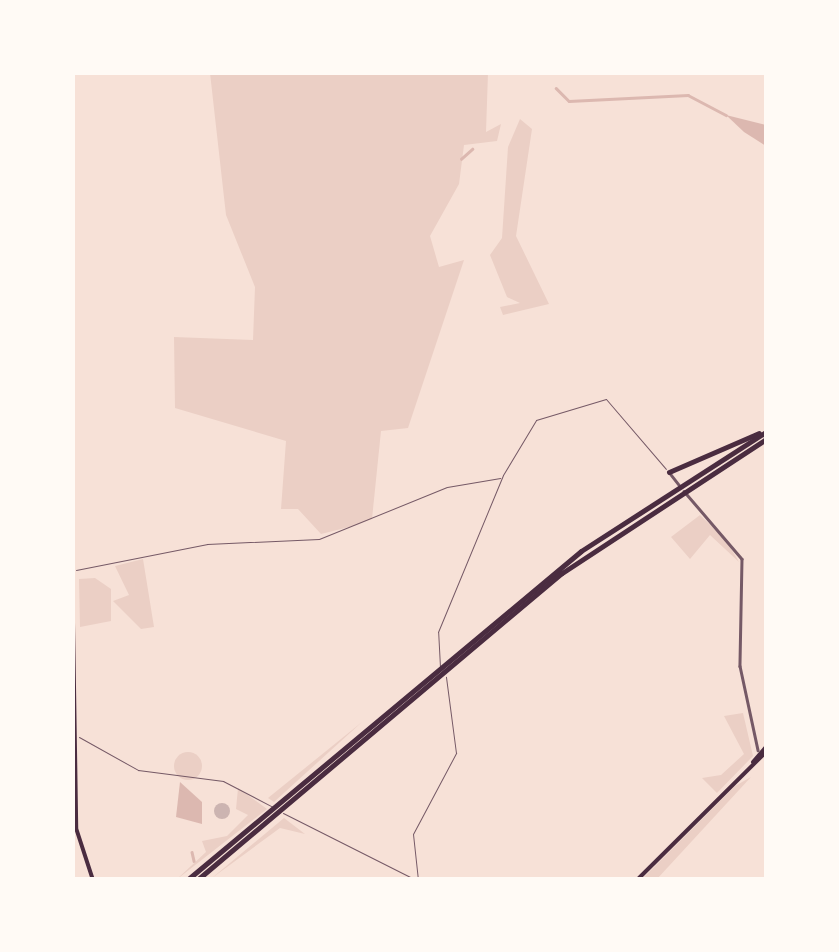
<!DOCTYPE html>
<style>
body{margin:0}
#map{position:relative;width:839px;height:952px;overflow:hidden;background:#f7e1d7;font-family:"Fira Sans",sans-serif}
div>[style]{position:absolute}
.green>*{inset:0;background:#ebcfc5}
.round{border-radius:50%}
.water>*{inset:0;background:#dcb8b0}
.stream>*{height:2.5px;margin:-1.25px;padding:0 1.25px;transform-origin:1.25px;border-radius:1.25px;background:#dcb8b0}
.building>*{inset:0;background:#ccb4b1}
.minor>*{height:1px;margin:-0.5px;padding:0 0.5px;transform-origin:0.5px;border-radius:0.5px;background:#755966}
.tertiary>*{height:2.5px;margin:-1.25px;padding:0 1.25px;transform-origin:1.25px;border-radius:1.25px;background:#755966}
.secondary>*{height:4px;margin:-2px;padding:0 2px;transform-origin:2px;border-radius:2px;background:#4a2c40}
.trunk>*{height:5px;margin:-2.5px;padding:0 2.5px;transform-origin:2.5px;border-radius:2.5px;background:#4a2c40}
span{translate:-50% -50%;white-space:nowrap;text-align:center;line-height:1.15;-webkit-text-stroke:10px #fffaf5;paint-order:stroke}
.frame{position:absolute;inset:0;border:75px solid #fffaf5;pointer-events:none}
</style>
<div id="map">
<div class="green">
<div style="clip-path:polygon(210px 73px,488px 73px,486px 132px,501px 124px,497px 141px,464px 145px,459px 184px,430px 236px,439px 267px,464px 260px,408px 428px,381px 431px,372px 519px,357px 525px,321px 534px,298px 509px,281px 509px,286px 441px,175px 408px,174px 337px,253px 340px,255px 287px,226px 215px)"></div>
<div style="clip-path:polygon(520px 119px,532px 129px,516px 236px,549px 304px,503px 315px,500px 307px,520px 303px,507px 297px,490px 255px,502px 238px,508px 147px)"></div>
<div style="clip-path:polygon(700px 515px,726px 540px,739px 562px,710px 535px,690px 559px,671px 537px)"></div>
<div style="clip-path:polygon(143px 559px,154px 627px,141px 629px,113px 601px,129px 595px,115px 566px)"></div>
<div style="clip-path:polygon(95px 578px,111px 589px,111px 621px,80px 627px,79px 579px)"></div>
<div style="clip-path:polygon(743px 713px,753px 756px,717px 793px,702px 778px,721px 775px,744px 754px,724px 716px)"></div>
<div style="clip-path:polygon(362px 722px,274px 802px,268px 798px)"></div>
<div class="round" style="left:174px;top:752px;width:28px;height:28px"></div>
<div style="clip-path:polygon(751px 777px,657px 879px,641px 880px,735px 786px)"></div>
<div style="clip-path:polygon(238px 788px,267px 809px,176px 880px,206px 852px,202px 841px,227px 836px,248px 815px,236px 809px)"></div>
<div style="clip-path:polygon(284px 818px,305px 834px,280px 828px,212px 878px)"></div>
</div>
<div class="water">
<div style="clip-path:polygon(726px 115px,766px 125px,766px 146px,744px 132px)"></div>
<div style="clip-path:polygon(180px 782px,202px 802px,202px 824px,176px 817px)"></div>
</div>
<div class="stream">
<div style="left:556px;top:88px;width:18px;rotate:45deg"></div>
<div style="left:569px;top:101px;width:119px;rotate:-2.9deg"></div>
<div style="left:688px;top:95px;width:43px;rotate:27.8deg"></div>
<div style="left:461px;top:159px;width:15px;rotate:-42deg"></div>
<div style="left:192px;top:852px;width:9px;rotate:77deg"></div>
</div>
<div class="building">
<div class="round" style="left:214px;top:803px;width:16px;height:16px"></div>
</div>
<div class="minor">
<div style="left:76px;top:570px;width:134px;rotate:-11.2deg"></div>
<div style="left:207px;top:544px;width:112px;rotate:-2.6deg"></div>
<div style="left:319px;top:539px;width:138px;rotate:-22.1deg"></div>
<div style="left:447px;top:487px;width:54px;rotate:-9.6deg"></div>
<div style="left:440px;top:667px;width:35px;rotate:-93deg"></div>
<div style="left:438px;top:632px;width:170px;rotate:-67.5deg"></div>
<div style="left:503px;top:475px;width:64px;rotate:-59deg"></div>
<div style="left:536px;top:420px;width:73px;rotate:-16.7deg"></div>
<div style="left:606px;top:399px;width:92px;rotate:49.4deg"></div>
<div style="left:79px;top:737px;width:68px;rotate:29.2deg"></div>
<div style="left:138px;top:770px;width:86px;rotate:7.4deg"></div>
<div style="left:223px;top:781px;width:56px;rotate:27.5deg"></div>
<div style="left:283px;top:813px;width:149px;rotate:26.7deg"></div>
<div style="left:418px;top:880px;width:46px;rotate:-96.2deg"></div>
<div style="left:413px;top:834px;width:92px;rotate:-62deg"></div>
<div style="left:456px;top:753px;width:77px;rotate:-97.5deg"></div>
</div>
<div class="tertiary">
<div style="left:669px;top:472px;width:16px;rotate:52deg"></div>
<div style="left:684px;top:491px;width:89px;rotate:49.5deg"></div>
<div style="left:742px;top:559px;width:107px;rotate:91.1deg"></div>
<div style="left:740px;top:666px;width:86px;rotate:77.9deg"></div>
</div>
<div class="secondary">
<div style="left:72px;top:559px;width:269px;rotate:89.1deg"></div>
<div style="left:76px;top:828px;width:55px;rotate:71.9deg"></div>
<div style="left:753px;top:762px;width:20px;rotate:-49deg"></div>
<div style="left:637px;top:880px;width:182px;rotate:-44.8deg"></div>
</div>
<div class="trunk">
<div style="left:669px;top:472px;width:98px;rotate:-23.4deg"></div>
<div style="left:187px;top:880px;width:513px;rotate:-39.86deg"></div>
<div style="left:581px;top:551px;width:220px;rotate:-32.8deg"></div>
<div style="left:197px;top:880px;width:477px;rotate:-40.1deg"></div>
<div style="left:562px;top:573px;width:244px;rotate:-33.3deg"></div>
</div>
<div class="frame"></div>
</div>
